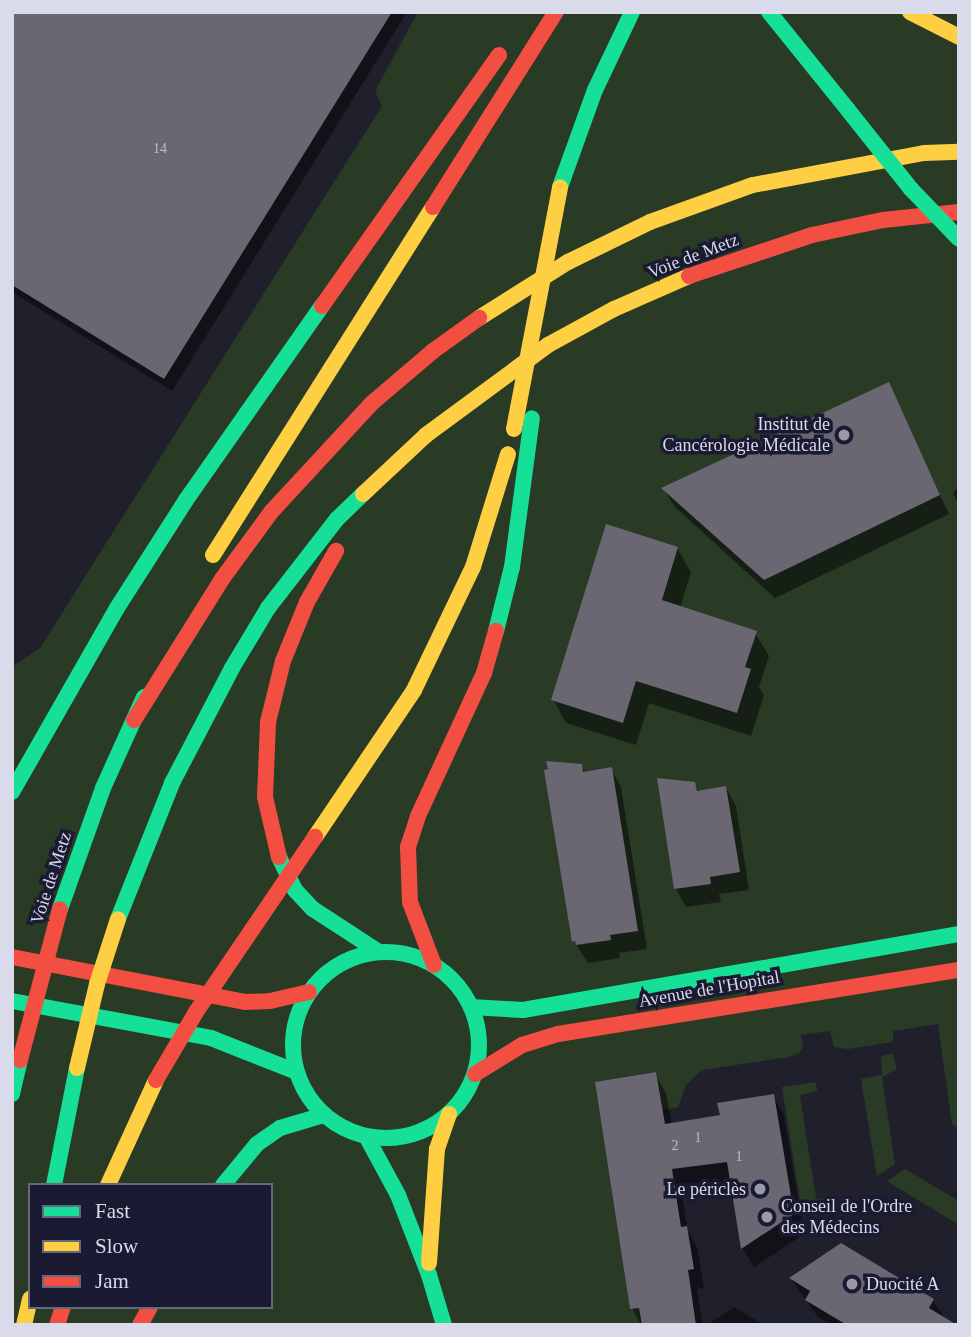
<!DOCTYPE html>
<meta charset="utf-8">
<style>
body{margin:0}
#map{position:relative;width:971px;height:1337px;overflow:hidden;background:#20202c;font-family:"Times New Roman",serif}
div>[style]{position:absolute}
.green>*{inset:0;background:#293b25}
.shadow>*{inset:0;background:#0007}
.building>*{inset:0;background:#6a6672}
.fast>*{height:16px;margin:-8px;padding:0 8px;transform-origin:8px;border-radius:8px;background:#16e098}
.fast>.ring{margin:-8px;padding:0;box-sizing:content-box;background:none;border:16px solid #16e098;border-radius:50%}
.slow>*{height:16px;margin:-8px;padding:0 8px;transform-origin:8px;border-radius:8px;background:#ffcf43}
.jam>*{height:16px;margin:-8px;padding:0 8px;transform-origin:8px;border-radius:8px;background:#f24e42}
.fast-bridge>*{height:16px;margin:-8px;padding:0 8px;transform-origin:8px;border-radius:8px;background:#16e098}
.slow-bridge>*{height:16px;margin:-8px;padding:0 8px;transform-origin:8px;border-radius:8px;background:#ffcf43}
.jam-bridge>*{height:16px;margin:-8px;padding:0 8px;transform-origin:8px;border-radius:8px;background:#f24e42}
.dots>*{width:19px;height:19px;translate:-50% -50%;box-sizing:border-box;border:4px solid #1a1b32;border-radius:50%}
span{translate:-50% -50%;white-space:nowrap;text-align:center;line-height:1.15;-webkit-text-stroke:7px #1a1b32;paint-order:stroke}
.number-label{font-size:14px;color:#bdbecd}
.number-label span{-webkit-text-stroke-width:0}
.street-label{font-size:18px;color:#d9dbeb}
.poi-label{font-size:18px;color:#d9dbeb}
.right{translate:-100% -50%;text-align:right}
.left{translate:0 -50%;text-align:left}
.frame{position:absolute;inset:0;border:14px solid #d9dbeb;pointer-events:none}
.legend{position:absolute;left:28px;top:1183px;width:245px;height:126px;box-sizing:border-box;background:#1a1b32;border:2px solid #66687c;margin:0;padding:9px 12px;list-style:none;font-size:21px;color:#d9dbeb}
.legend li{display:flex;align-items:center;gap:14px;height:35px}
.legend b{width:35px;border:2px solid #66687c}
</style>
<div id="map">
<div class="green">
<div style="clip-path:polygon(evenodd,418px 12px,959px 12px,959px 1128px,952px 1124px,938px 1024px,893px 1031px,893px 1042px,848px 1049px,834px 1047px,830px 1031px,801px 1035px,803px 1047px,799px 1053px,789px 1057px,702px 1070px,686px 1085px,678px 1107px,663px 1110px,656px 1072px,595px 1082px,630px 1309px,639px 1308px,642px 1325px,12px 1325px,12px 667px,40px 648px,382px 106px,375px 91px,418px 12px,30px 1185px,271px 1185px,271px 1307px,30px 1307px,30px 1185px)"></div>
<div style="clip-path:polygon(893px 1054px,897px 1069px,882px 1077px,895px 1164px,877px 1176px,861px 1079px,882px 1075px,881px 1056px)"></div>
<div style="clip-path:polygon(816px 1082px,817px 1091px,800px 1095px,816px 1199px,835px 1198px,831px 1206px,816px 1216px,807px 1212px,800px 1200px,782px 1087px)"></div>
<div style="clip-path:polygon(905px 1169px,959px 1201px,959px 1225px,887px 1181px)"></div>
</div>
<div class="shadow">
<div style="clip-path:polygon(12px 12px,407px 12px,172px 391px,12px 292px)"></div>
<div style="clip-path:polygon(888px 384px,949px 514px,775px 598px,674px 506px,664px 489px)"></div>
<div style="clip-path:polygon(959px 485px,959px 504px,953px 494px)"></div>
<div style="clip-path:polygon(677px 548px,691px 572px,680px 608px,755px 633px,769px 656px,759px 687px,764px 695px,751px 736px,649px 703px,636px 745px,566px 723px,553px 699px)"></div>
<div style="clip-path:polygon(581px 766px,585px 773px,611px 769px,621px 787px,647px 949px,619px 953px,620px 958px,588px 963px,574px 941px)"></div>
<div style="clip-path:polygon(694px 784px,699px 792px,726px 788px,736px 806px,749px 890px,719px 894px,721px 902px,686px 907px,676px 889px)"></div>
<div style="clip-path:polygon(655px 1074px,666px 1093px,672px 1125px,722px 1116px,773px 1096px,784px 1115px,804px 1234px,754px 1267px,743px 1249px,732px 1181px,681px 1188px,688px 1231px,697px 1247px,704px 1288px,697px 1289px,703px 1325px,641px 1325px,632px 1308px)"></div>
<div style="clip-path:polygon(841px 1246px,933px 1301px,950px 1325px,831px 1325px,817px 1316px,791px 1279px)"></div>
<div style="clip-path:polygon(734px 1307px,764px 1325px,707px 1325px)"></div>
</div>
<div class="building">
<div style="clip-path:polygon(12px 12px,392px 12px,164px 379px,12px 285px)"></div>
<div style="clip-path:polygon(889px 382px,940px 495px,764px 580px,661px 488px)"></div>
<div style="clip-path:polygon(606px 524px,678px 547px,662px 600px,757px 631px,745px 667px,751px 669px,737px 713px,636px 681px,623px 723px,551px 700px)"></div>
<div style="clip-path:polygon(546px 761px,582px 764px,583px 772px,612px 767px,638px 931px,610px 935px,611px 940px,576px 945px,575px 941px,572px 942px,544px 770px,548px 769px)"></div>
<div style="clip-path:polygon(657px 778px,695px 782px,697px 791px,726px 786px,740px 872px,710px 877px,711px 884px,674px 889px)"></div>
<div style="clip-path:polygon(656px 1072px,665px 1124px,720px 1115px,717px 1103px,774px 1094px,794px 1214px,741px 1249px,727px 1162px,672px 1169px,681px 1227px,687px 1226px,694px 1269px,688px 1270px,696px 1325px,642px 1325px,639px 1308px,630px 1309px,595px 1082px)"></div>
<div style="clip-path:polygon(841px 1243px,934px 1299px,929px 1308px,957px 1325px,847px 1325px,805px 1300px,810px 1291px,789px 1278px)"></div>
</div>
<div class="fast">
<div style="left:769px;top:12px;width:126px;rotate:51.1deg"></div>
<div style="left:560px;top:187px;width:103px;rotate:-70.2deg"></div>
<div style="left:595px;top:90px;width:86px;rotate:-64.6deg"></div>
<div style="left:496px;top:631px;width:66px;rotate:-76deg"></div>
<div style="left:512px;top:567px;width:150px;rotate:-82.4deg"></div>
<div style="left:12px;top:792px;width:212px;rotate:-60.3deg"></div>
<div style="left:117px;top:608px;width:128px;rotate:-57.4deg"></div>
<div style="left:186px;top:500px;width:237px;rotate:-55deg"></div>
<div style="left:279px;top:857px;width:37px;rotate:64deg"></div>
<div style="left:295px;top:890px;width:26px;rotate:47deg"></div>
<div style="left:313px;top:909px;width:79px;rotate:33.1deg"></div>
<div style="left:60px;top:909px;width:128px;rotate:-70.4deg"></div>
<div style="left:103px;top:788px;width:100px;rotate:-65.7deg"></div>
<div style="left:118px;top:919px;width:146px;rotate:-68.3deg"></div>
<div style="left:172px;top:783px;width:130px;rotate:-62.4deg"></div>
<div style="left:232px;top:668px;width:70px;rotate:-59deg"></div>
<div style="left:268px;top:608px;width:113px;rotate:-52.2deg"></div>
<div style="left:337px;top:519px;width:36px;rotate:-44deg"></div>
<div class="ring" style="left:293px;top:952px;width:170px;height:170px"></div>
<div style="left:12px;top:1001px;width:202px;rotate:10.5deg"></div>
<div style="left:211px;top:1038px;width:92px;rotate:21.6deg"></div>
<div style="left:471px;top:1007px;width:52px;rotate:3.3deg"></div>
<div style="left:523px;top:1010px;width:443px;rotate:-9.9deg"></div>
<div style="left:12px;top:1094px;width:35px;rotate:-77deg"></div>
<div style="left:366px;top:1136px;width:67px;rotate:61.5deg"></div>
<div style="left:398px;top:1195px;width:86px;rotate:68.8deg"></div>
<div style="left:429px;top:1275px;width:52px;rotate:73.3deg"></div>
<div style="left:54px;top:1185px;width:119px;rotate:-78.9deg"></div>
<div style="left:223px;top:1185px;width:53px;rotate:-50.3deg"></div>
<div style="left:257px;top:1144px;width:28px;rotate:-35deg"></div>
<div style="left:280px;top:1128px;width:46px;rotate:-16.5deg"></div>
</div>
<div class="slow">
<div style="left:910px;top:12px;width:55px;rotate:27deg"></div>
<div style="left:479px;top:318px;width:105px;rotate:-32.2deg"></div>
<div style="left:568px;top:262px;width:91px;rotate:-26deg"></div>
<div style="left:650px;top:222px;width:109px;rotate:-19.8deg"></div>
<div style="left:753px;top:185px;width:174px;rotate:-10.6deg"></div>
<div style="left:924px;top:153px;width:35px;rotate:-2deg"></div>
<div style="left:363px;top:494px;width:86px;rotate:-43.1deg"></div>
<div style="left:426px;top:435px;width:152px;rotate:-36.4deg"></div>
<div style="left:548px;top:345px;width:75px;rotate:-28.6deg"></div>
<div style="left:614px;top:309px;width:82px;rotate:-23.7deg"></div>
<div style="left:213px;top:555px;width:412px;rotate:-57.7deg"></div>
<div style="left:315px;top:837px;width:177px;rotate:-56deg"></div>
<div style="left:414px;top:690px;width:136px;rotate:-64.4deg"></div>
<div style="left:473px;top:567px;width:118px;rotate:-72.8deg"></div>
<div style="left:108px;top:1185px;width:115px;rotate:-65.4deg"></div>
<div style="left:429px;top:1263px;width:114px;rotate:-86deg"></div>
<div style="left:437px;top:1149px;width:37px;rotate:-71deg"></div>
<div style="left:24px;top:1325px;width:27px;rotate:-77deg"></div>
</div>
<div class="jam">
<div style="left:433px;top:207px;width:231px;rotate:-57.8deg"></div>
<div style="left:689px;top:276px;width:130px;rotate:-18.4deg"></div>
<div style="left:812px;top:235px;width:73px;rotate:-11.9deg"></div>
<div style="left:883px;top:220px;width:76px;rotate:-6deg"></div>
<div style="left:322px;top:306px;width:307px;rotate:-54.8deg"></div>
<div style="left:134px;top:720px;width:166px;rotate:-58deg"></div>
<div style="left:222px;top:579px;width:84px;rotate:-53.7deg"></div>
<div style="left:272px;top:511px;width:147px;rotate:-47.2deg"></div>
<div style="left:372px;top:403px;width:80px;rotate:-40.4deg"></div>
<div style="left:433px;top:351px;width:57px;rotate:-35.7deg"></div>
<div style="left:279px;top:857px;width:62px;rotate:-103.1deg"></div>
<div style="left:265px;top:797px;width:75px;rotate:-87.7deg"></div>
<div style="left:268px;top:722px;width:63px;rotate:-76.2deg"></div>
<div style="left:283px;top:661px;width:64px;rotate:-67.9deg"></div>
<div style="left:307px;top:602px;width:59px;rotate:-60.4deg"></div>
<div style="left:12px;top:957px;width:237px;rotate:10.9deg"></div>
<div style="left:245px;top:1002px;width:25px;rotate:-2deg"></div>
<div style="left:270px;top:1001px;width:40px;rotate:-13deg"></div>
<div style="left:434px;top:965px;width:67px;rotate:-110.9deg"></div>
<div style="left:410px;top:902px;width:55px;rotate:-92.1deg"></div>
<div style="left:408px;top:847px;width:33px;rotate:-72deg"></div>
<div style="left:418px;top:816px;width:157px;rotate:-65.2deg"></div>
<div style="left:484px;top:673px;width:44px;rotate:-74.1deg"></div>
<div style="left:475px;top:1074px;width:55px;rotate:-31.7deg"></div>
<div style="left:522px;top:1045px;width:38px;rotate:-17deg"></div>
<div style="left:558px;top:1034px;width:406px;rotate:-9.1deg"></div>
<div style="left:57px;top:1325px;width:19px;rotate:-72deg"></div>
<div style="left:140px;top:1325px;width:21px;rotate:-61deg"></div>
</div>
<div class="fast-bridge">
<div style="left:848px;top:110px;width:101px;rotate:51.4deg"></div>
<div style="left:911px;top:189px;width:69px;rotate:46.2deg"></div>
</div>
<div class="slow-bridge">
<div style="left:514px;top:429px;width:246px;rotate:-79.2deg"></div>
<div style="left:77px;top:1068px;width:86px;rotate:-76.6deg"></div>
<div style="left:97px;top:984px;width:68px;rotate:-72.1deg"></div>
</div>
<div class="jam-bridge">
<div style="left:20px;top:1060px;width:156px;rotate:-75.2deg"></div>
<div style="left:156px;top:1080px;width:79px;rotate:-59.5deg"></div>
<div style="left:196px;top:1012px;width:212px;rotate:-55.8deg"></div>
</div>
<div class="dots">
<div style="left:844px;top:435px;background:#989aa8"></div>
<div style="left:760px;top:1189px;background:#989aa8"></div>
<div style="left:767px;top:1217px;background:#989aa8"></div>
<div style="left:852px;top:1284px;background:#989aa8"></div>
</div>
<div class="number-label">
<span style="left:160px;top:149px">14</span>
<span style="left:698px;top:1138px">1</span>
<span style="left:675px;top:1146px">2</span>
<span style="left:739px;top:1157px">1</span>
</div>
<div class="street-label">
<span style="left:693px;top:256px;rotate:-21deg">Voie de Metz</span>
<span style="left:51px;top:878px;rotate:-72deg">Voie de Metz</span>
<span style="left:709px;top:989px;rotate:-10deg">Avenue de l'Hopital</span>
</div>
<div class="poi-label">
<span class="right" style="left:830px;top:435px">Institut de<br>Cancérologie Médicale</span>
<span class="right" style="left:746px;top:1189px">Le périclès</span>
<span class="left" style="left:781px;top:1217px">Conseil de l'Ordre<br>des Médecins</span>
<span class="left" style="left:866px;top:1284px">Duocité A</span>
</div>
<div class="frame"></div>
<ul class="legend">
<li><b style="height:9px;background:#16e098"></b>Fast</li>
<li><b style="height:9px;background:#ffcf43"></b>Slow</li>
<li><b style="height:9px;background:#f24e42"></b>Jam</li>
</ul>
</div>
